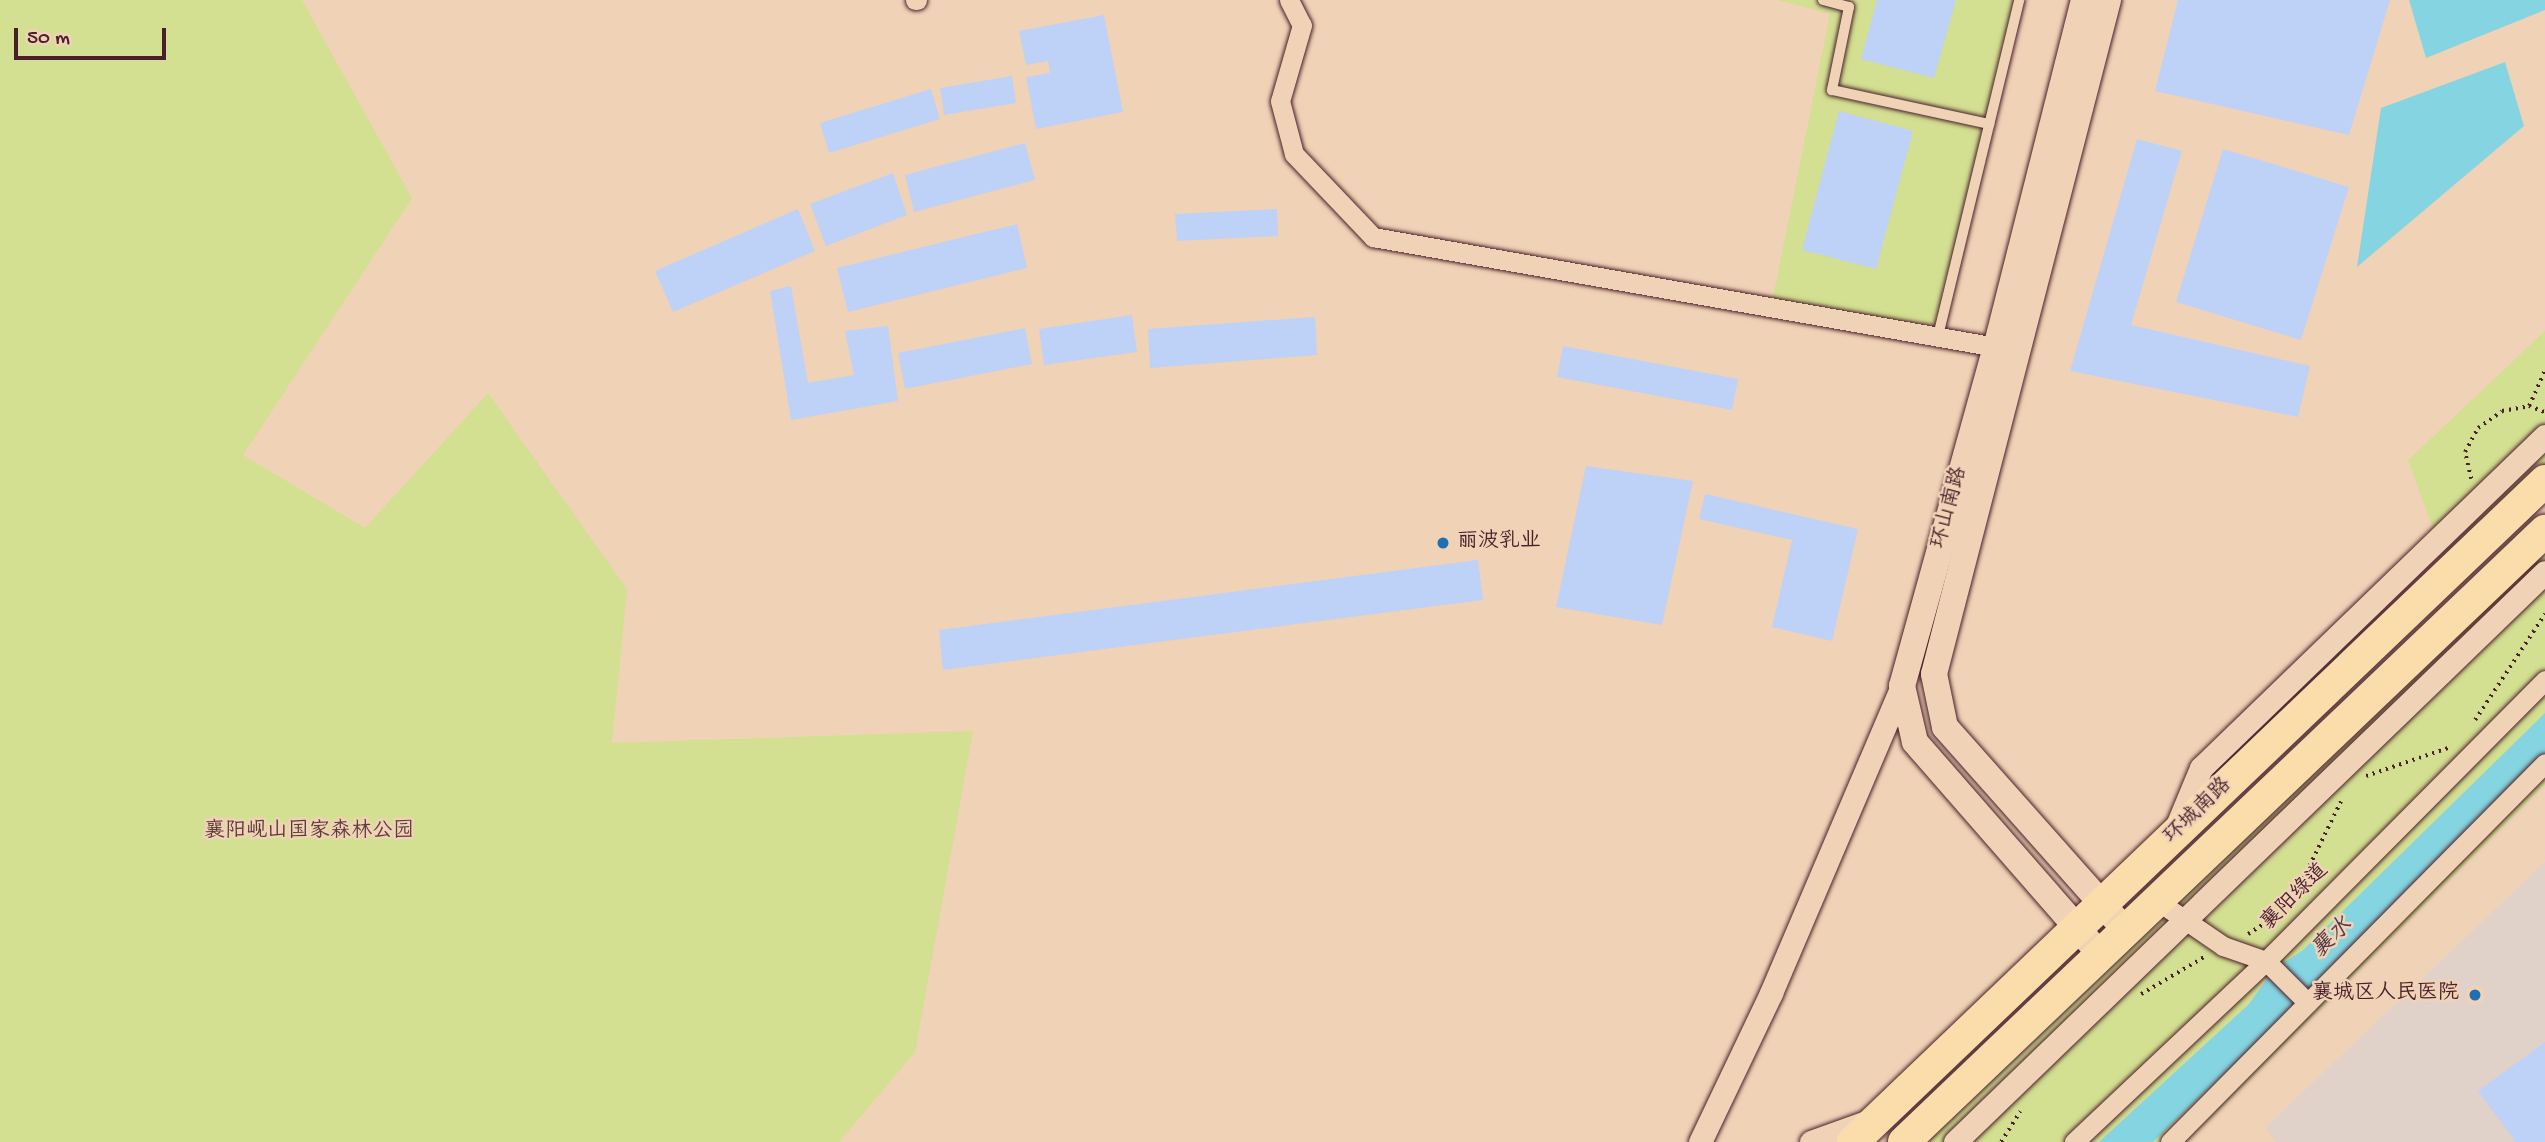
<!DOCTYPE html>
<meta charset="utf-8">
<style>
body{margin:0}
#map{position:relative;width:2545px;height:1142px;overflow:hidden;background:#f0d3b6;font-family:"Gochi Hand","LXGW WenKai TC",sans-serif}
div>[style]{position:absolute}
.built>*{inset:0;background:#e1d2c9}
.green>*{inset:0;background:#d3df91}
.water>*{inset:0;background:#85d4e1}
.building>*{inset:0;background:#bed1f6}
.path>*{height:3.5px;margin-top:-1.75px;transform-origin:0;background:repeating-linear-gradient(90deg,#4a1f2b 0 2px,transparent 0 7px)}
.roads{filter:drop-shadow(0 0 2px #4a1f2b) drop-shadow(0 0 2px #4a1f2b)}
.service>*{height:10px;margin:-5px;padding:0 5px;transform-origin:5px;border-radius:5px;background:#f0d3b6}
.minor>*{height:19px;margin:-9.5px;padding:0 9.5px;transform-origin:9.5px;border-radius:9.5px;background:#f0d3b6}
.tertiary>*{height:23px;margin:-11.5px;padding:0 11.5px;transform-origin:11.5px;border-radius:11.5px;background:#f0d3b6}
.secondary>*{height:26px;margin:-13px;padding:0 13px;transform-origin:13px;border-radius:13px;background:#f0d3b6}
.trunk>*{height:32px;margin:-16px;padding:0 16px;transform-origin:16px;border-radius:16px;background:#faddab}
.dots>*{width:19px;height:19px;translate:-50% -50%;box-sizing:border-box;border:4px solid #f0d3b6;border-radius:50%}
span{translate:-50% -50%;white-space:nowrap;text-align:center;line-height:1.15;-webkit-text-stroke:5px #f0d3b6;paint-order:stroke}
.street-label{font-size:21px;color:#4a1f2b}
.poi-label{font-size:21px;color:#4a1f2b}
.left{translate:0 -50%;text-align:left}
.right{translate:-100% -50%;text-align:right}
.park-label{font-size:21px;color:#5f3c3a}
.water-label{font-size:23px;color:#533a46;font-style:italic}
.scale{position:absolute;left:14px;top:28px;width:152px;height:32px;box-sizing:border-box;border:4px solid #4a1f2b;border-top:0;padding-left:9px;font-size:21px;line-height:24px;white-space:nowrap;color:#4a1f2b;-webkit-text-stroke:5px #f0d3b6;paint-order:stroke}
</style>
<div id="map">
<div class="built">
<div style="clip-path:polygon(2545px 862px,2545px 1142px,2276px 1142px,2265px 1128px)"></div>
</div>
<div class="green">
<div style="clip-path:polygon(0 0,302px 0,412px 198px,243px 455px,365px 528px,488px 393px,627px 589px,612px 743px,973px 731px,915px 1052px,839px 1142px,0 1142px)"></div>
<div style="clip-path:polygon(1778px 0,2019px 0,1938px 336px,1771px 307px,1830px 14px)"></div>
<div style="clip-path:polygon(2545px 331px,2545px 481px,2449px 573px,2408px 460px)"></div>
<div style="clip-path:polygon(2545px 531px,2545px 785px,2187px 1142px,1904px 1142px)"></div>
</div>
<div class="water">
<div style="clip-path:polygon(2409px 0,2545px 0,2545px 10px,2426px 58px)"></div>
<div style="clip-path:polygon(2505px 62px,2524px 126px,2357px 267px,2381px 108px)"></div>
<div style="clip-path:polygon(2545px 713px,2545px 762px,2271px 1029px,2153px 1142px,2099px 1142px,2249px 1004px,2274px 969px,2302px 951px)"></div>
</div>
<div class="building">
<div style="clip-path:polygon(1877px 0,1956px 0,1934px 78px,1861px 59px)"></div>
<div style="clip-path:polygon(2178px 0,2390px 0,2349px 135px,2155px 91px)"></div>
<div style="clip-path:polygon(1104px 15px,1123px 112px,1036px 129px,1026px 77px,1050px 73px,1048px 61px,1026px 65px,1019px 31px)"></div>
<div style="clip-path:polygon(1012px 76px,1016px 103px,944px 115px,940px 88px)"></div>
<div style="clip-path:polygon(931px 89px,940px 119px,829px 153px,820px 123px)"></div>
<div style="clip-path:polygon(1839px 111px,1913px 131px,1876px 269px,1802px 250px)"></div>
<div style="clip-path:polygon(2137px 139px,2182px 151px,2131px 325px,2310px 366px,2298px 417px,2070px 371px)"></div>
<div style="clip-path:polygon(1025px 143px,1035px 180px,914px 212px,905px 175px)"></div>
<div style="clip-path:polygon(2223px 149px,2349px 187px,2301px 340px,2176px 302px)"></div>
<div style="clip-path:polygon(893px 173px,907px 215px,826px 246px,810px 204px)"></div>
<div style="clip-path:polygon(798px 209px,815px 251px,673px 312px,655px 271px)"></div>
<div style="clip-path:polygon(1277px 209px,1278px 236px,1177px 241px,1175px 214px)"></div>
<div style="clip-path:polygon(1017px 224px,1027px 268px,848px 312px,837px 268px)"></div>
<div style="clip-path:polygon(791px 286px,808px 383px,854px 375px,845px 331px,888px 326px,898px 401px,791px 420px,770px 291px)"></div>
<div style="clip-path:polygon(1132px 315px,1137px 352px,1044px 365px,1039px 329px)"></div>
<div style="clip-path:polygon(1315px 317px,1317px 355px,1150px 368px,1148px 329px)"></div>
<div style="clip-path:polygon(1025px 328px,1032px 364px,905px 389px,898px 353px)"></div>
<div style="clip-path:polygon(1563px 346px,1738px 379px,1732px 410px,1557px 377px)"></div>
<div style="clip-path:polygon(1586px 466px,1693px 481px,1662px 625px,1556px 607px)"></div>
<div style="clip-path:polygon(1705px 494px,1858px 529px,1832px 641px,1772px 627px,1792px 540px,1699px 519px)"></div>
<div style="clip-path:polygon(1478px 560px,1483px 600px,943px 670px,939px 630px)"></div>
<div style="clip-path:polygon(2545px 1042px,2545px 1142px,2516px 1142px,2478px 1091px)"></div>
</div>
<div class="path">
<div style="left:2529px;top:406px;width:17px;rotate:21deg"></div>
<div style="left:2471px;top:479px;width:28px;rotate:-103deg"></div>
<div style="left:2465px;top:452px;width:27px;rotate:-62deg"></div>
<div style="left:2478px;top:428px;width:29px;rotate:-35deg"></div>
<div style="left:2502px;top:411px;width:27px;rotate:-10deg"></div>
<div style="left:2529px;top:406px;width:39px;rotate:-66deg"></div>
<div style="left:2475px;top:720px;width:127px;rotate:-56.6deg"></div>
<div style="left:2366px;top:776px;width:87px;rotate:-18.9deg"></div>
<div style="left:2248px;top:934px;width:40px;rotate:-32.9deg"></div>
<div style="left:2282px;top:912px;width:32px;rotate:-56deg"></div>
<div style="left:2300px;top:885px;width:93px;rotate:-64deg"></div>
<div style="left:2141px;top:994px;width:73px;rotate:-30.4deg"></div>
<div style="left:2001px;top:1142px;width:36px;rotate:-58deg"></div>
</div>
<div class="roads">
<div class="service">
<div style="left:1823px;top:0;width:27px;rotate:15deg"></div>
<div style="left:1849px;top:7px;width:85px;rotate:101.6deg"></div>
<div style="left:1832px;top:90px;width:161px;rotate:12.2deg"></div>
<div style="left:1938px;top:336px;width:346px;rotate:-76.4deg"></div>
</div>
<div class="minor">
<div style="left:915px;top:0;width:2px"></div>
<div style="left:1289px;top:0;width:28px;rotate:63deg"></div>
<div style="left:1302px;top:25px;width:79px;rotate:106.1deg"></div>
<div style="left:1280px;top:101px;width:55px;rotate:75.2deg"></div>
<div style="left:1294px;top:154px;width:115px;rotate:46.4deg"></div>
<div style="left:1373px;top:237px;width:633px;rotate:10.01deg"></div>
<div style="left:2159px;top:902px;width:78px;rotate:34.5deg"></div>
<div style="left:2223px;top:946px;width:46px;rotate:19.2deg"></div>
<div style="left:2266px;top:961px;width:59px;rotate:45deg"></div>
<div style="left:2074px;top:1142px;width:264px;rotate:-43.3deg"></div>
<div style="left:2266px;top:961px;width:396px;rotate:-45.2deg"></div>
<div style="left:2170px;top:1142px;width:533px;rotate:-45.3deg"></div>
</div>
<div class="tertiary">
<div style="left:2176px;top:828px;width:65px;rotate:-67.4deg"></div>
<div style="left:2201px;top:768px;width:478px;rotate:-44deg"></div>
<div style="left:1700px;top:1142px;width:165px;rotate:-64.5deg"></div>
<div style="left:1771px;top:993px;width:334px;rotate:-66.9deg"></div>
<div style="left:1811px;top:1142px;width:62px;rotate:-19.9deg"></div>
<div style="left:1955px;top:1142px;width:820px;rotate:-44.01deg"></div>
</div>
<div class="secondary">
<div style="left:2084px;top:0;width:358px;rotate:104.2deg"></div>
<div style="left:1996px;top:347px;width:352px;rotate:105.5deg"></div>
<div style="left:1902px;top:686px;width:57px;rotate:76.9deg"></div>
<div style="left:1915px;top:742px;width:283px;rotate:48.9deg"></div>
<div style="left:2108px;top:0;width:696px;rotate:104.48deg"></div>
<div style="left:1934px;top:674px;width:54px;rotate:78.3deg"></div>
<div style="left:1945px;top:727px;width:274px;rotate:48.4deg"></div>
</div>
<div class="trunk">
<div style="left:1853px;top:1142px;width:957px;rotate:-43.69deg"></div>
<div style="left:1904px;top:1142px;width:886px;rotate:-43.63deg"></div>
</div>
</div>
<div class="dots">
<div style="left:1443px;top:543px;background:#1f6fb2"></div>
<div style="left:2475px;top:995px;background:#1f6fb2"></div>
</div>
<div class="street-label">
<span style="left:1951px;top:508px;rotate:-75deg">环山南路</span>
<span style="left:2199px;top:812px;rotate:-44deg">环城南路</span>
<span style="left:2296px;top:898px;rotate:-45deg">襄阳绿道</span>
</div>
<div class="poi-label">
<span class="left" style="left:1457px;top:543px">丽波乳业</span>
<span class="right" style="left:2459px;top:995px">襄城区人民医院</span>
</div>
<div class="park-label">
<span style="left:309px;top:833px">襄阳岘山国家森林公园</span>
</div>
<div class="water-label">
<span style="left:2333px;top:939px;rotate:-44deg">襄水</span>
</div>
<div class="scale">50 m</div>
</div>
